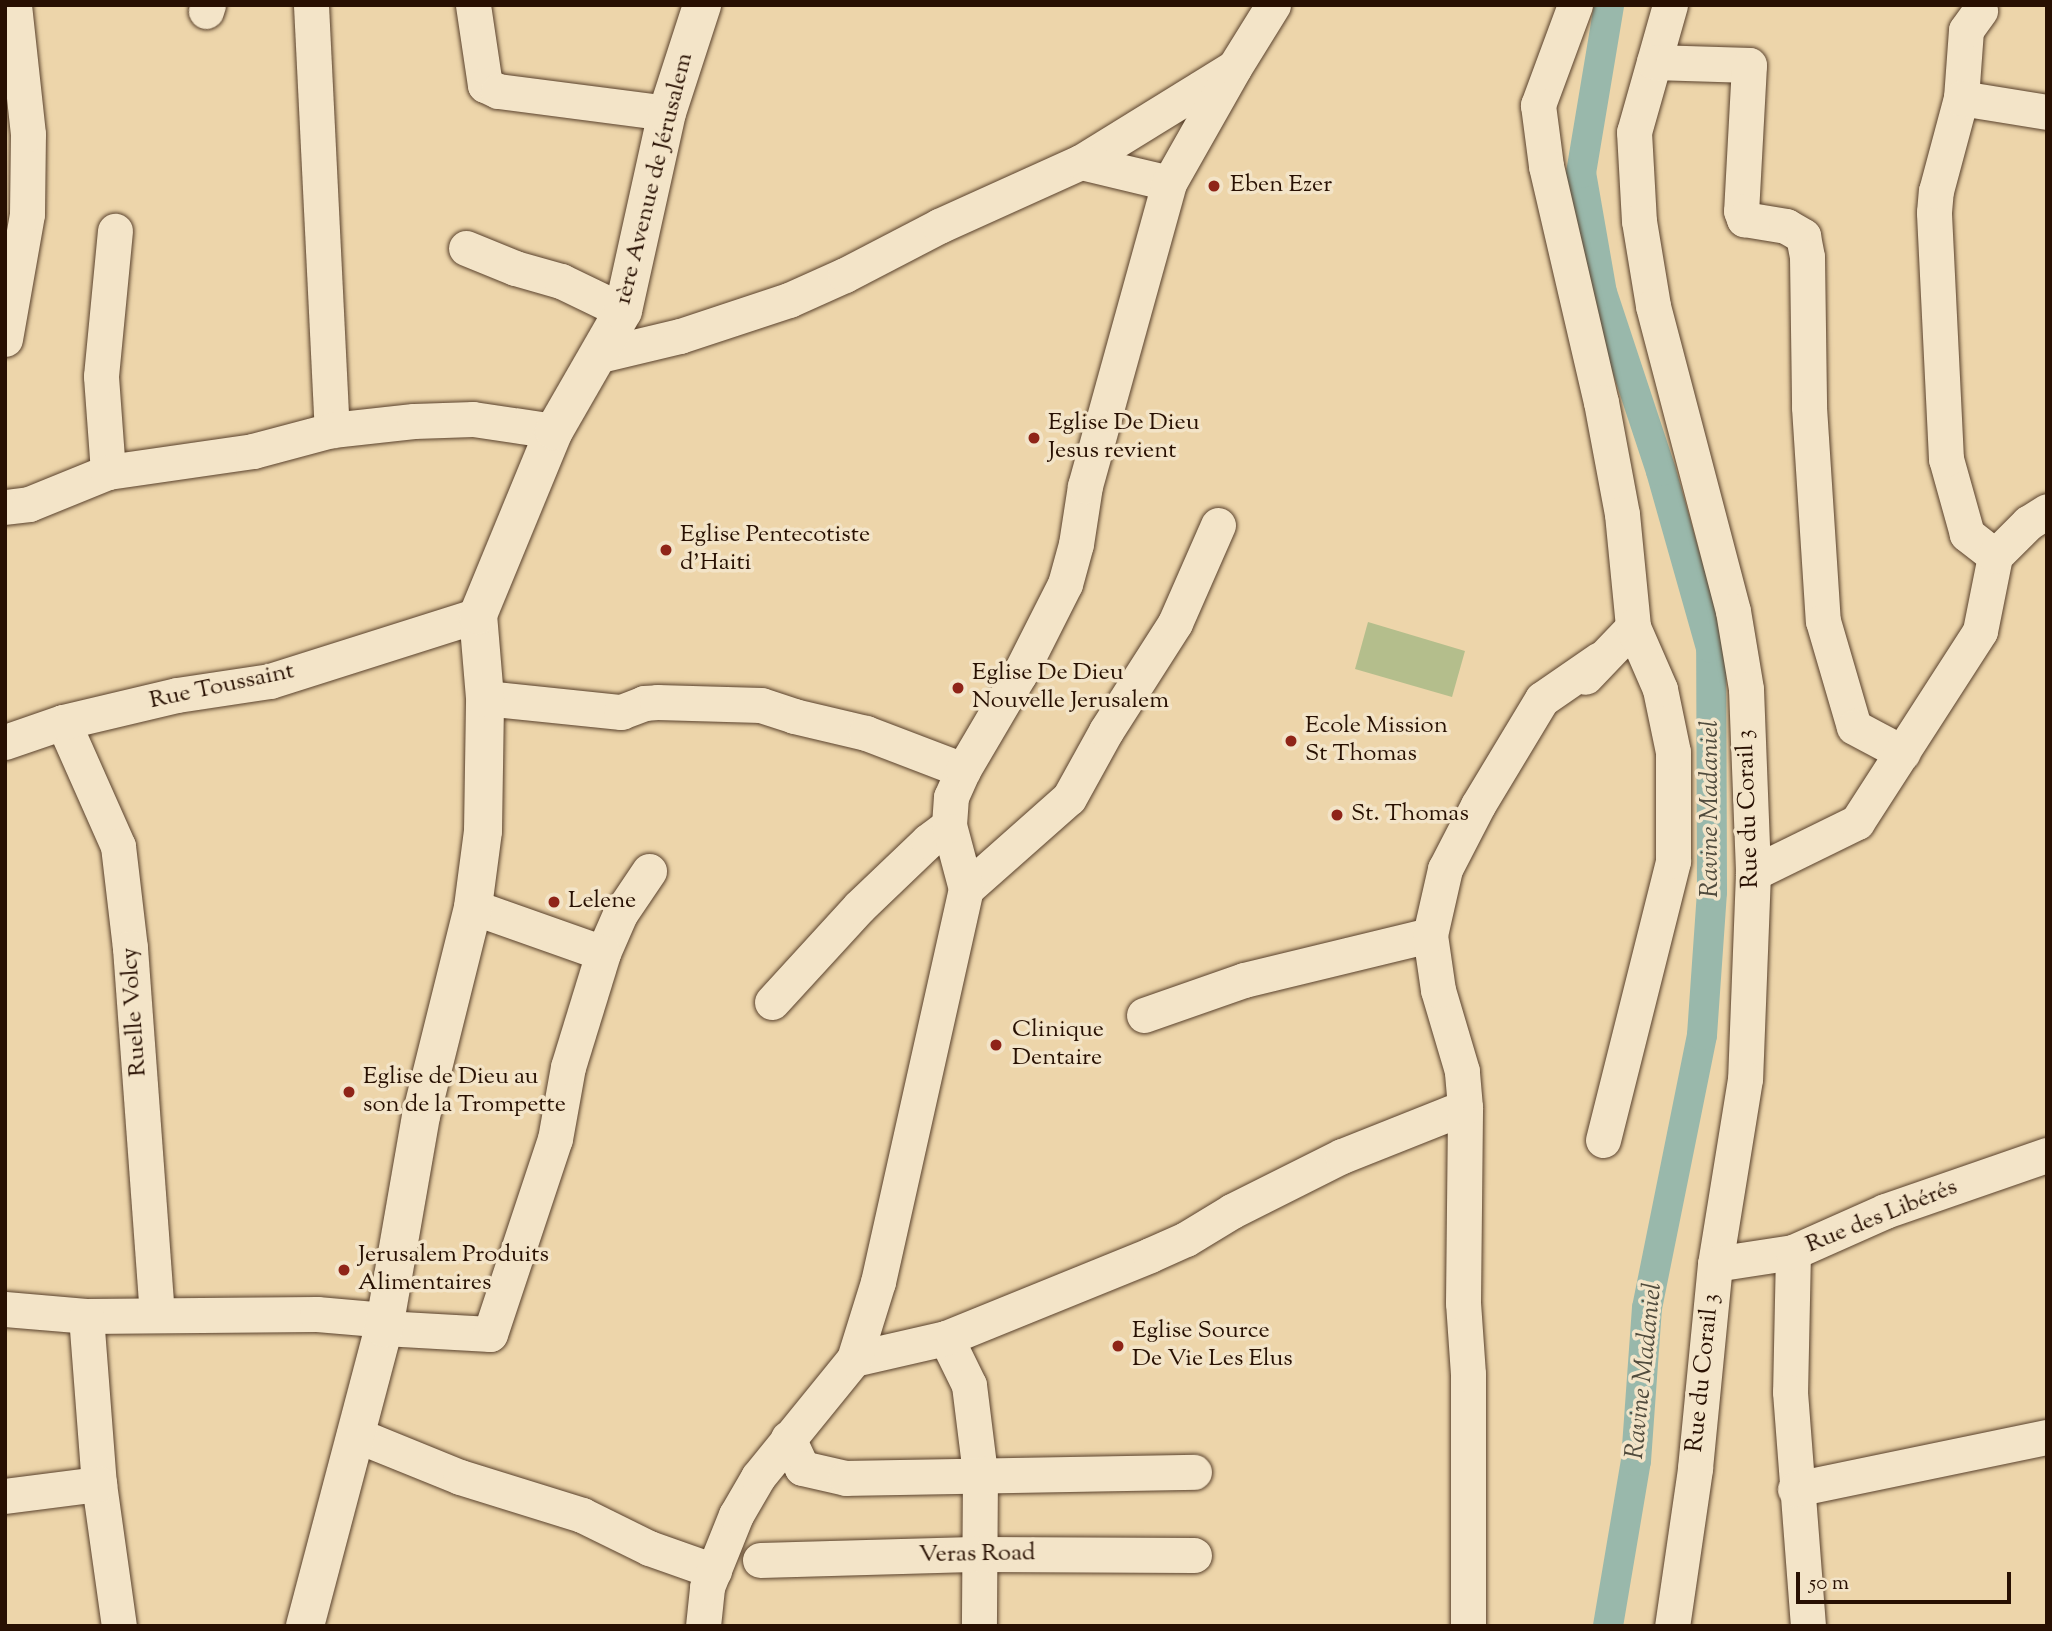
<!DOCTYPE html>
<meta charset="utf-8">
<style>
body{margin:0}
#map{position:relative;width:2052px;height:1631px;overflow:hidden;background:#edd5aa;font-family:"Sorts Mill Goudy",serif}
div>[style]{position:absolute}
.green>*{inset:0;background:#b4be8c}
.canal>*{height:30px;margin:-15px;padding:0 15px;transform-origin:15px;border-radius:15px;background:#99b8ab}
.roads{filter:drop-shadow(0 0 2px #59412c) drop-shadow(0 0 2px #59412c)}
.minor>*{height:35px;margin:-17.5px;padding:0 17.5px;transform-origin:17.5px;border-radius:17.5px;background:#f3e4c8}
.tertiary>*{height:38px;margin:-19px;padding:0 19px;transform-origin:19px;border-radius:19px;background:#f3e4c8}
.dots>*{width:19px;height:19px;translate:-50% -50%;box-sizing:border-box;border:4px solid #f3e4c8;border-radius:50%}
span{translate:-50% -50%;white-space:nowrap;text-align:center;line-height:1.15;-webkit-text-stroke:7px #f3e4c8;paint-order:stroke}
.street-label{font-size:24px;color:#281002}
.poi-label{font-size:24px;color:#281002}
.left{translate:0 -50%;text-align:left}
.water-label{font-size:26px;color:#504b3d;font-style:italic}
.frame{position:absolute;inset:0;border:7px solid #281002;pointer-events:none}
.scale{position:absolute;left:1796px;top:1572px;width:215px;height:32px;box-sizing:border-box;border:4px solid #281002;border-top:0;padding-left:9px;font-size:21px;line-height:24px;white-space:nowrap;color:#281002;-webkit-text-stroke:5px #f3e4c8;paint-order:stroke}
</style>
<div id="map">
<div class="green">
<div style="clip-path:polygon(1368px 622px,1465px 651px,1452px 697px,1355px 669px)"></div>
</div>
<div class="canal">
<div style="left:1608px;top:1626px;width:167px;rotate:-80.4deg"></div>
<div style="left:1636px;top:1461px;width:153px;rotate:-85.9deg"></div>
<div style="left:1647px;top:1308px;width:278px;rotate:-78.6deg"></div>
<div style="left:1702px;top:1035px;width:143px;rotate:-86deg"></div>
<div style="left:1712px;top:892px;width:244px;rotate:-90.2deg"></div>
<div style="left:1711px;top:648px;width:184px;rotate:-105.8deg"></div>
<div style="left:1661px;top:471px;width:188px;rotate:-108.3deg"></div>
<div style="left:1602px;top:293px;width:122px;rotate:-99.9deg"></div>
<div style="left:1581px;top:173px;width:170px;rotate:-80.5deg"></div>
</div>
<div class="roads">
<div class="minor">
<div style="left:311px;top:5px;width:426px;rotate:87.2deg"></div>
<div style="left:473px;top:5px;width:81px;rotate:81.5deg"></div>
<div style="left:485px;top:85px;width:14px;rotate:25deg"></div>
<div style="left:498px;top:91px;width:170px;rotate:7.4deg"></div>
<div style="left:1575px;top:5px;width:107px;rotate:110.3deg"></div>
<div style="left:1538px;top:105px;width:62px;rotate:82.5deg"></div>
<div style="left:1546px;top:166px;width:242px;rotate:76.9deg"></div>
<div style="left:1601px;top:402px;width:114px;rotate:79.4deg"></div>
<div style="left:1622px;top:514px;width:114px;rotate:84.4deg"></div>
<div style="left:1633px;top:627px;width:69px;rotate:133.8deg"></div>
<div style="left:1670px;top:5px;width:132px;rotate:105.8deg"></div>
<div style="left:1634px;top:132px;width:89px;rotate:86.8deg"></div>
<div style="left:1639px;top:221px;width:86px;rotate:80.6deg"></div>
<div style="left:1653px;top:306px;width:315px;rotate:75.3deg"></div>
<div style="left:1733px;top:611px;width:79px;rotate:80.5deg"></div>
<div style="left:1746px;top:689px;width:184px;rotate:87.8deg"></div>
<div style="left:1753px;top:873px;width:206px;rotate:92.2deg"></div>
<div style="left:1745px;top:1079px;width:187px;rotate:99.2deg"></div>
<div style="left:1715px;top:1264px;width:206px;rotate:95.6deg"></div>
<div style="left:1695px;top:1469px;width:159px;rotate:98.3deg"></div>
<div style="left:206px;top:11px;width:6px;rotate:-72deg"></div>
<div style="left:1654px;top:62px;width:95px;rotate:1.8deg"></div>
<div style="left:1749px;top:65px;width:146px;rotate:93.1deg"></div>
<div style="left:1741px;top:211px;width:9px;rotate:69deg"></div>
<div style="left:1744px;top:219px;width:43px;rotate:9.5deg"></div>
<div style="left:1786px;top:226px;width:20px;rotate:30deg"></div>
<div style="left:1803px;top:236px;width:21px;rotate:79deg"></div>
<div style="left:1807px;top:257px;width:150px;rotate:89.2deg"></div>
<div style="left:1809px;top:407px;width:214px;rotate:86.3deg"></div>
<div style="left:1823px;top:621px;width:110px;rotate:73.7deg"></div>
<div style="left:1854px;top:727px;width:55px;rotate:28deg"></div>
<div style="left:1961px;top:98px;width:68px;rotate:-85.8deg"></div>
<div style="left:1966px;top:30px;width:24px;rotate:-54deg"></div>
<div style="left:1081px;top:162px;width:179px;rotate:-31.7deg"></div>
<div style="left:466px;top:248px;width:53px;rotate:22.2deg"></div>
<div style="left:515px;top:268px;width:48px;rotate:15.8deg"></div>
<div style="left:561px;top:281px;width:69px;rotate:25.8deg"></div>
<div style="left:5px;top:339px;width:127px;rotate:-80deg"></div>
<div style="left:27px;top:214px;width:80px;rotate:-89.3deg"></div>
<div style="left:28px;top:134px;width:130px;rotate:-96.2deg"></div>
<div style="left:596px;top:356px;width:86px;rotate:-13.4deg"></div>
<div style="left:680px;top:336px;width:115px;rotate:-18.3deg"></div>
<div style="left:789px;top:300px;width:61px;rotate:-24.1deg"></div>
<div style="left:845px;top:275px;width:106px;rotate:-27.5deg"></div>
<div style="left:939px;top:226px;width:156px;rotate:-24.3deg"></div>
<div style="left:1081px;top:162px;width:90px;rotate:13.4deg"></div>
<div style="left:108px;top:472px;width:96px;rotate:-94.2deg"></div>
<div style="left:101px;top:376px;width:146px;rotate:-84.5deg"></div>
<div style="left:5px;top:507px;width:24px;rotate:-7deg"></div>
<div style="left:29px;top:504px;width:85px;rotate:-22.1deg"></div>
<div style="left:108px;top:472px;width:147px;rotate:-8.2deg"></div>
<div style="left:253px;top:451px;width:82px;rotate:-14.9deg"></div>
<div style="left:332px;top:430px;width:82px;rotate:-6.3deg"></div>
<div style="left:414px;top:421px;width:59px;rotate:-1.9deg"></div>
<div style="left:473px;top:419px;width:82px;rotate:8.4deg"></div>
<div style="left:1995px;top:556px;width:36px;rotate:-142deg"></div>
<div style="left:1967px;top:534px;width:78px;rotate:-105.6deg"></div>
<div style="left:1946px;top:459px;width:247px;rotate:-92.8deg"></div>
<div style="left:1934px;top:212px;width:21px;rotate:-85deg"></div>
<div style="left:1936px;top:191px;width:96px;rotate:-75deg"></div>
<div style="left:1961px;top:98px;width:87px;rotate:9.2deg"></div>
<div style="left:485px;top:698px;width:137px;rotate:5.9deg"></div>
<div style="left:621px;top:712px;width:25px;rotate:-21deg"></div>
<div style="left:644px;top:703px;width:13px;rotate:-4deg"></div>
<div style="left:657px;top:702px;width:104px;rotate:1.7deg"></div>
<div style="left:761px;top:705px;width:35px;rotate:18deg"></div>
<div style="left:794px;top:716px;width:74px;rotate:13.3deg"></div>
<div style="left:866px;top:733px;width:104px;rotate:20.9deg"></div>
<div style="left:63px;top:722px;width:136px;rotate:66.1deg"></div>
<div style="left:118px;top:846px;width:103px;rotate:83.3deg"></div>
<div style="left:130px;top:948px;width:367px;rotate:85.8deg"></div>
<div style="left:5px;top:742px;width:61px;rotate:-19deg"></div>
<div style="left:63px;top:722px;width:117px;rotate:-13.3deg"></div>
<div style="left:177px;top:695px;width:94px;rotate:-8.6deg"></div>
<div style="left:270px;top:681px;width:218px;rotate:-17.6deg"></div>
<div style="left:1753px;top:873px;width:116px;rotate:-26.1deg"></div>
<div style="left:1857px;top:822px;width:227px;rotate:-57.2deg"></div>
<div style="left:1980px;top:631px;width:76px;rotate:-78.7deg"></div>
<div style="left:1995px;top:556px;width:47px;rotate:-45deg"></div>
<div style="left:2028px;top:523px;width:22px;rotate:-32deg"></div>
<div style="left:966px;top:889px;width:137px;rotate:-41.5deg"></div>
<div style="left:1069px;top:798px;width:77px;rotate:-61.1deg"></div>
<div style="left:1106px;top:731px;width:128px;rotate:-57.4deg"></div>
<div style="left:1175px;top:623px;width:107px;rotate:-66.3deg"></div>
<div style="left:603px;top:953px;width:43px;rotate:-66.4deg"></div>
<div style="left:620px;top:914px;width:52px;rotate:-56deg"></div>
<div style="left:772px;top:1002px;width:129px;rotate:-47.5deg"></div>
<div style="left:859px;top:907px;width:95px;rotate:-43.7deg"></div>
<div style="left:928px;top:841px;width:26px;rotate:-37deg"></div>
<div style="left:1144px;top:1015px;width:106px;rotate:-19.3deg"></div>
<div style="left:1244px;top:980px;width:191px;rotate:-13.6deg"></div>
<div style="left:1603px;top:1140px;width:288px;rotate:-75.9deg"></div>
<div style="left:1673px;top:861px;width:109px;rotate:-90deg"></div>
<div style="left:1673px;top:752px;width:64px;rotate:-101.7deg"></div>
<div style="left:1660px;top:689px;width:68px;rotate:-113.5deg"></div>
<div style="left:1793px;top:1252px;width:140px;rotate:91.2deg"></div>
<div style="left:1790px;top:1392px;width:235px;rotate:85.6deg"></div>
<div style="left:1715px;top:1264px;width:79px;rotate:-8.7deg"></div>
<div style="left:1793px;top:1252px;width:101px;rotate:-24deg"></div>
<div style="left:1885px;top:1211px;width:171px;rotate:-19.1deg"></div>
<div style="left:5px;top:1309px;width:81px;rotate:4.9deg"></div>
<div style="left:86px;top:1316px;width:231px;rotate:-0.5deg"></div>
<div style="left:317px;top:1314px;width:68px;rotate:5deg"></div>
<div style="left:86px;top:1316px;width:169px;rotate:85.6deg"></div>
<div style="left:99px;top:1484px;width:143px;rotate:82deg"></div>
<div style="left:384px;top:1328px;width:106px;rotate:3.2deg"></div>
<div style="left:490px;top:1334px;width:206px;rotate:-71.6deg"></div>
<div style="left:555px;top:1139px;width:73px;rotate:-79.8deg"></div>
<div style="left:568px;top:1067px;width:119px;rotate:-72.9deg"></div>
<div style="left:603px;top:953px;width:138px;rotate:-160.5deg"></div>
<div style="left:946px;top:1338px;width:52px;rotate:63.9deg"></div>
<div style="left:969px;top:1385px;width:89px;rotate:82.9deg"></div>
<div style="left:980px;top:1473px;width:153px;rotate:90.4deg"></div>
<div style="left:854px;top:1359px;width:94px;rotate:-12.9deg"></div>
<div style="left:946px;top:1338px;width:220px;rotate:-22.1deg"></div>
<div style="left:1150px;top:1255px;width:39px;rotate:-24deg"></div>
<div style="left:1186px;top:1239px;width:54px;rotate:-31.3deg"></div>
<div style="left:1232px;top:1211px;width:123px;rotate:-26.6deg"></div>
<div style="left:1342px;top:1156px;width:132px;rotate:-21.7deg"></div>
<div style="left:354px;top:1434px;width:114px;rotate:22.1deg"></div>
<div style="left:460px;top:1477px;width:128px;rotate:17.3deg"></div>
<div style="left:582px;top:1515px;width:75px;rotate:26.2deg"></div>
<div style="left:649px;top:1548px;width:69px;rotate:19.5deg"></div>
<div style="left:788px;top:1438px;width:33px;rotate:65deg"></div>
<div style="left:802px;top:1468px;width:45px;rotate:12.8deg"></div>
<div style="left:846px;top:1478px;width:348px;rotate:-1deg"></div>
<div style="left:1795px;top:1489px;width:257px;rotate:-11.7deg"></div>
<div style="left:5px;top:1496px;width:95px;rotate:-7.3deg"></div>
<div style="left:760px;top:1560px;width:221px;rotate:-1.6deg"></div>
<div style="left:981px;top:1554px;width:213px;rotate:0.3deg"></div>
<div style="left:703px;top:1626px;width:39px;rotate:-84deg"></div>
<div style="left:707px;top:1587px;width:78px;rotate:-68.1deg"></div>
<div style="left:736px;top:1515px;width:44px;rotate:-59.9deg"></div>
<div style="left:758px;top:1477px;width:152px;rotate:-50.9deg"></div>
<div style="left:854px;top:1359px;width:81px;rotate:-72.7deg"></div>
<div style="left:878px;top:1282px;width:403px;rotate:-77.4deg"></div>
<div style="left:966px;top:889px;width:66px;rotate:-104.9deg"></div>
<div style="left:949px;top:825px;width:28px;rotate:-86deg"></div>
<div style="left:951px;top:797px;width:30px;rotate:-66deg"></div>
<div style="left:963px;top:770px;width:110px;rotate:-59.5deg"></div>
<div style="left:1019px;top:675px;width:102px;rotate:-63.2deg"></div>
<div style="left:1065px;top:584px;width:41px;rotate:-74.6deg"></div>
<div style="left:1076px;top:544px;width:59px;rotate:-81.2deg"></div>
<div style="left:1085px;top:486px;width:314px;rotate:-74.5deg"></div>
<div style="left:1169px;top:183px;width:132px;rotate:-60.5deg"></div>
<div style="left:1234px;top:68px;width:74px;rotate:-58.2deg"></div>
<div style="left:1468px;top:1626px;width:252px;rotate:-90deg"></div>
<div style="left:1468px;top:1374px;width:71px;rotate:-94deg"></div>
<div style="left:1463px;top:1303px;width:196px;rotate:-89.4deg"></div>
<div style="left:1465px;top:1107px;width:36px;rotate:-95deg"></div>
<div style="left:1462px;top:1071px;width:84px;rotate:-106.5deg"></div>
<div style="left:1438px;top:990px;width:56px;rotate:-98.3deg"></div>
<div style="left:1430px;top:935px;width:68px;rotate:-77.2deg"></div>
<div style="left:1445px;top:869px;width:72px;rotate:-62.7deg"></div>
<div style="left:1478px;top:805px;width:124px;rotate:-58.9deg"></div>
<div style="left:1542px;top:699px;width:70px;rotate:-34.6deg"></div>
</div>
<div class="tertiary">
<div style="left:305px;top:1626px;width:308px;rotate:-75.2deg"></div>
<div style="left:384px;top:1328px;width:215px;rotate:-80.1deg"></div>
<div style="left:421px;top:1116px;width:215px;rotate:-76deg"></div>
<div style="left:473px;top:907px;width:77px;rotate:-82.5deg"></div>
<div style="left:483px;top:831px;width:133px;rotate:-89.1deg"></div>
<div style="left:485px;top:698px;width:83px;rotate:-94.8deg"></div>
<div style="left:478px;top:615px;width:199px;rotate:-67.6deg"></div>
<div style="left:554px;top:431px;width:138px;rotate:-60.1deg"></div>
<div style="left:623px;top:311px;width:203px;rotate:-77.5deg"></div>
<div style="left:667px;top:113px;width:114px;rotate:-72deg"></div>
</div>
</div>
<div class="dots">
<div style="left:1214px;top:186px;background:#8f2418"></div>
<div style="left:1034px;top:438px;background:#8f2418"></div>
<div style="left:666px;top:550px;background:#8f2418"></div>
<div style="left:958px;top:688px;background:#8f2418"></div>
<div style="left:1291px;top:741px;background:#8f2418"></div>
<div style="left:1337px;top:815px;background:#8f2418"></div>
<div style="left:554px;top:902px;background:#8f2418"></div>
<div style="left:996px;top:1045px;background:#8f2418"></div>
<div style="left:349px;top:1092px;background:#8f2418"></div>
<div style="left:344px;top:1270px;background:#8f2418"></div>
<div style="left:1118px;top:1346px;background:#8f2418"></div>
</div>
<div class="street-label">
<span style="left:655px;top:179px;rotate:-76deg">1ère Avenue de Jérusalem</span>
<span style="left:222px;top:687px;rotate:-12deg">Rue Toussaint</span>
<span style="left:1749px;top:809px;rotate:-92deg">Rue du Corail 3</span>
<span style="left:135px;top:1012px;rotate:-94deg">Ruelle Volcy</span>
<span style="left:1882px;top:1217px;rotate:-22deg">Rue des Libérés</span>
<span style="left:1704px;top:1373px;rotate:-84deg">Rue du Corail 3</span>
<span style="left:977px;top:1555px;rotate:-1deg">Veras Road</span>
</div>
<div class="poi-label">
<span class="left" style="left:1230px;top:186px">Eben Ezer</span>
<span class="left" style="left:1048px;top:438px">Eglise De Dieu<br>Jesus revient</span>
<span class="left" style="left:680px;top:550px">Eglise Pentecotiste<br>d'Haiti</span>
<span class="left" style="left:972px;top:688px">Eglise De Dieu<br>Nouvelle Jerusalem</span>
<span class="left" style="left:1305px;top:741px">Ecole Mission<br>St Thomas</span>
<span class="left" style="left:1351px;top:815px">St. Thomas</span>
<span class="left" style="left:568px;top:902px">Lelene</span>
<span class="left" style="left:1012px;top:1045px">Clinique<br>Dentaire</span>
<span class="left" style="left:363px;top:1092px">Eglise de Dieu au<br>son de la Trompette</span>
<span class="left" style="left:358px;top:1270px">Jerusalem Produits<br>Alimentaires</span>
<span class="left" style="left:1132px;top:1346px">Eglise Source<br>De Vie Les Elus</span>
</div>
<div class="water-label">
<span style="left:1711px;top:809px;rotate:-90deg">Ravine Madaniel</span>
<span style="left:1645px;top:1371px;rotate:-84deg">Ravine Madaniel</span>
</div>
<div class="frame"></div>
<div class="scale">50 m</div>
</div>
